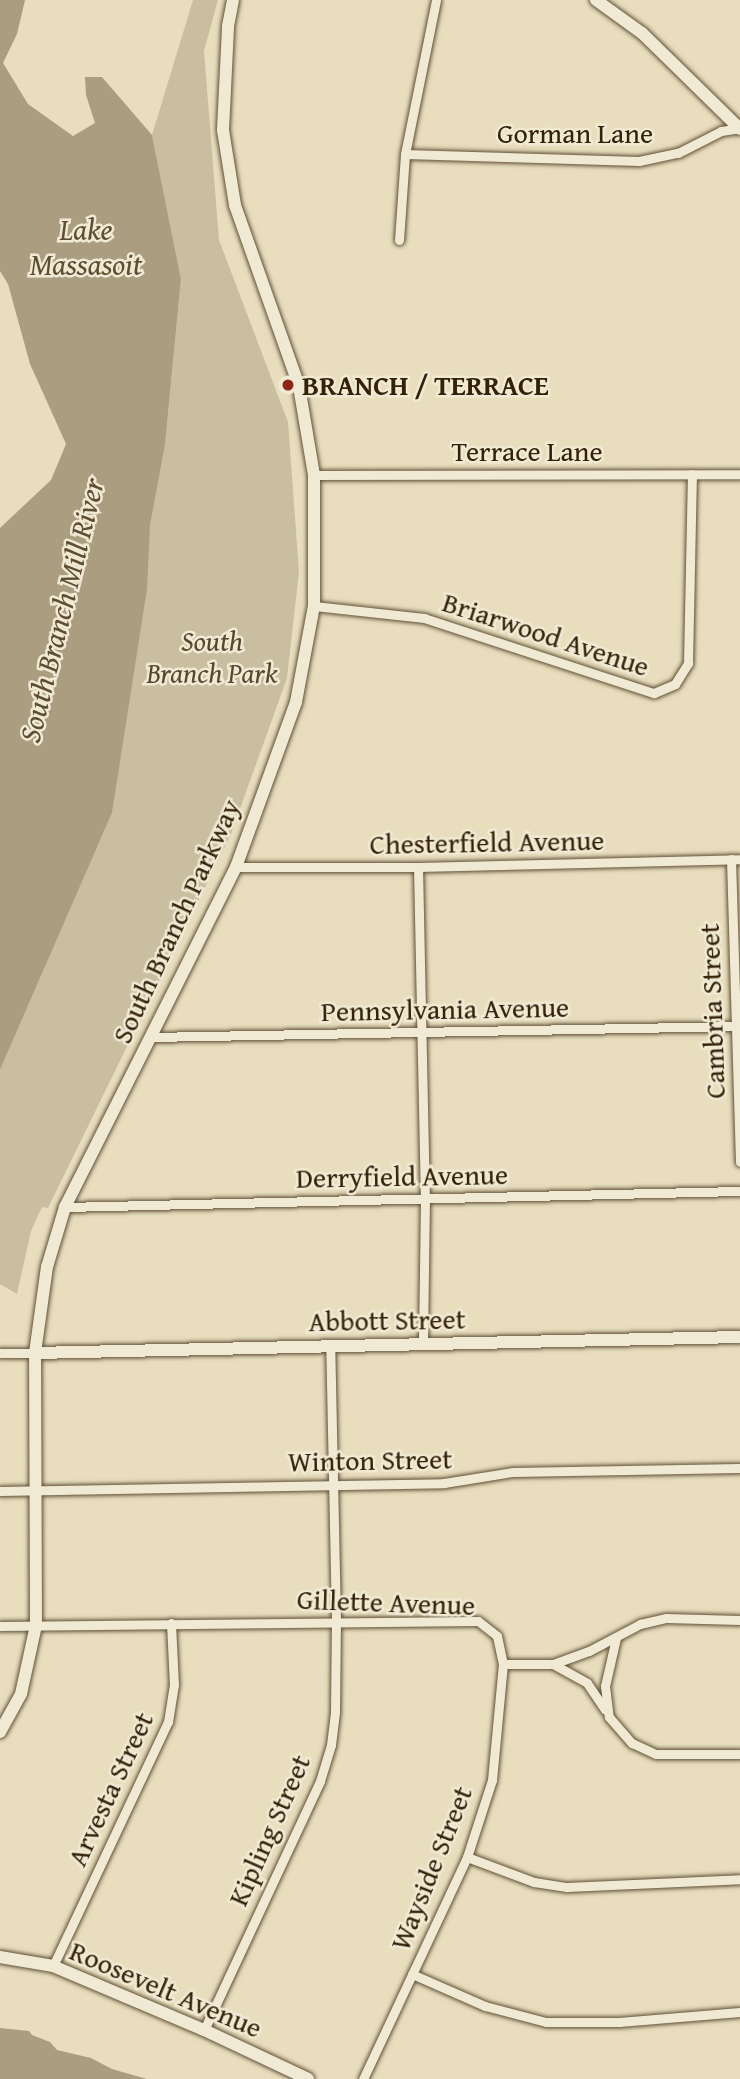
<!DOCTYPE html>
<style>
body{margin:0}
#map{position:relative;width:740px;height:2079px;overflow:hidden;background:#e8debe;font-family:"Gentium Book Plus",serif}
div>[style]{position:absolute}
.green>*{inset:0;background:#c9be9f}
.water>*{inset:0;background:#ab9e80}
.roads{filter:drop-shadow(0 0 2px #615035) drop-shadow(0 0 2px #615035)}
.street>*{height:9px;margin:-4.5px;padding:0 4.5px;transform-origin:4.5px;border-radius:4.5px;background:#f0ead5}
.secondary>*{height:12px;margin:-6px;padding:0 6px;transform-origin:6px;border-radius:6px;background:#f0ead5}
.dots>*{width:19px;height:19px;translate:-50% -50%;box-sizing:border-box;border:4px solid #f0ead5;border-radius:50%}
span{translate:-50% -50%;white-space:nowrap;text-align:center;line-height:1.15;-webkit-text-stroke:5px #f0ead5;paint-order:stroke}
.street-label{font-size:28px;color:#342107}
.poi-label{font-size:28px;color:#342107;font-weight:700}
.left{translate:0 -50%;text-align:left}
.park-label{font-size:28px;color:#59482d;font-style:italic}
.water-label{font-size:30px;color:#5e4d31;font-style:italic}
</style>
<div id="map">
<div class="green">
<div style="clip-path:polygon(193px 0,218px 0,204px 51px,219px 240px,288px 422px,299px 572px,287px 678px,231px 834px,48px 1208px,42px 1207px,31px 1231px,17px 1294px,0 1284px,0 1070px,112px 813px,150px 526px,165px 445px,181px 279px,152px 135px)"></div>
</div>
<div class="water">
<div style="clip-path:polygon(0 0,25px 0,17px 34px,3px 63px,28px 104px,73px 136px,95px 123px,86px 95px,85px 77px,102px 77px,152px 135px,181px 279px,165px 445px,150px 526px,147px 589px,112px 813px,0 1070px,0 528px,51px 480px,66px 444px,30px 364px,8px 284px,0 271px)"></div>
<div style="clip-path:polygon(0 2028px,29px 2031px,32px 2035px,50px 2042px,57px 2050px,91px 2058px,112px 2069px,147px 2079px,0 2079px)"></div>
</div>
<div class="roads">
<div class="street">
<div style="left:405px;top:154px;width:234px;rotate:1.7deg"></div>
<div style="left:639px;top:161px;width:40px;rotate:-12deg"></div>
<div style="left:678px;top:153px;width:48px;rotate:-27.1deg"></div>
<div style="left:721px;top:131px;width:18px;rotate:-9deg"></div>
<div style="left:399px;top:240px;width:86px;rotate:-86deg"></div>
<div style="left:405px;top:154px;width:157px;rotate:-78.6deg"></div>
<div style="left:314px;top:475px;width:426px;rotate:-0.1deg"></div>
<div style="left:314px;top:606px;width:111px;rotate:6.2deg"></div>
<div style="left:424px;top:618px;width:242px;rotate:18.1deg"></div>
<div style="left:654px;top:693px;width:23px;rotate:-23deg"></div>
<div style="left:675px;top:684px;width:25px;rotate:-58deg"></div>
<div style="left:688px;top:663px;width:189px;rotate:-88.8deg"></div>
<div style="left:731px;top:859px;width:303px;rotate:88.3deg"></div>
<div style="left:236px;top:867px;width:182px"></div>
<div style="left:418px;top:867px;width:322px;rotate:-1.4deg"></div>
<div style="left:418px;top:867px;width:331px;rotate:88.8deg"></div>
<div style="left:425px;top:1198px;width:146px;rotate:90.8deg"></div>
<div style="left:150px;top:1037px;width:590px;rotate:-1.07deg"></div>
<div style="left:65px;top:1207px;width:675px;rotate:-1.36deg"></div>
<div style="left:0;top:1353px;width:35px"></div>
<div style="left:0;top:1491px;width:444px;rotate:-1deg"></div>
<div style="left:444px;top:1483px;width:70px;rotate:-9.1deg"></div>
<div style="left:513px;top:1472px;width:227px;rotate:-1deg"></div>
<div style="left:0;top:1626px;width:478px;rotate:-0.6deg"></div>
<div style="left:478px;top:1621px;width:24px;rotate:38deg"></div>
<div style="left:497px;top:1636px;width:29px;rotate:78deg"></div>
<div style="left:503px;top:1664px;width:50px"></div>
<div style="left:553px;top:1664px;width:38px;rotate:-20deg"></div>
<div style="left:589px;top:1651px;width:58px;rotate:-27.9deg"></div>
<div style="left:640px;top:1624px;width:27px;rotate:-13deg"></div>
<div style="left:666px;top:1618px;width:74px;rotate:1.5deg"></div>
<div style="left:616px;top:1638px;width:49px;rotate:102.9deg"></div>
<div style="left:605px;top:1686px;width:31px;rotate:83deg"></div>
<div style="left:609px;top:1717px;width:35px;rotate:49deg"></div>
<div style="left:632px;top:1743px;width:26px;rotate:25deg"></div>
<div style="left:656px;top:1754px;width:84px"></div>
<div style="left:553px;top:1664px;width:39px;rotate:29deg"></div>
<div style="left:587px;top:1683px;width:32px;rotate:56deg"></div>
<div style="left:467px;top:1857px;width:72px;rotate:20.5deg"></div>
<div style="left:534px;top:1882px;width:33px;rotate:9deg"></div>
<div style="left:567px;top:1887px;width:173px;rotate:-2.6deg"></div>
<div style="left:53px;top:1966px;width:270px;rotate:-64.8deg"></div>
<div style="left:168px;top:1722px;width:37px;rotate:-81deg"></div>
<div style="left:174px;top:1685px;width:62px;rotate:-92.8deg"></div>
<div style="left:412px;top:1974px;width:80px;rotate:23.7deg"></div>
<div style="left:485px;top:2006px;width:63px;rotate:14.7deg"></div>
<div style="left:546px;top:2022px;width:73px"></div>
<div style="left:619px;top:2022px;width:121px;rotate:-4.7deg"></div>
<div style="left:204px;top:2030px;width:275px;rotate:-65deg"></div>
<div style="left:320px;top:1781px;width:38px;rotate:-73deg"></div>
<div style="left:331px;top:1745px;width:33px;rotate:-83deg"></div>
<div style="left:335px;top:1712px;width:91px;rotate:-89.4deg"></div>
<div style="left:336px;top:1621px;width:276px;rotate:-91.2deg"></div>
<div style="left:363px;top:2079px;width:245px;rotate:-64.9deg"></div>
<div style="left:467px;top:1857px;width:81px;rotate:-72deg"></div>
<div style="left:492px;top:1780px;width:117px;rotate:-84.6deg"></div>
</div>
<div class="secondary">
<div style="left:596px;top:0;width:57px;rotate:35.7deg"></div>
<div style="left:642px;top:33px;width:137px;rotate:44.4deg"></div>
<div style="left:35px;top:1353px;width:705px;rotate:-1.3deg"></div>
<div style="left:0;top:1732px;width:43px;rotate:-61.1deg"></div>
<div style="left:21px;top:1694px;width:71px;rotate:-77.7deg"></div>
<div style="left:36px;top:1625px;width:272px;rotate:-90.2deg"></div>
<div style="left:35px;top:1353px;width:87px;rotate:-82.1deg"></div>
<div style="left:47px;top:1267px;width:63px;rotate:-73.3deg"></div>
<div style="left:65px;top:1207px;width:381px;rotate:-63.3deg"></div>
<div style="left:236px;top:867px;width:176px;rotate:-70deg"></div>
<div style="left:296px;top:702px;width:98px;rotate:-79.4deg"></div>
<div style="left:314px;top:606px;width:131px;rotate:-90deg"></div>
<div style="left:314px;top:475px;width:90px;rotate:-99.6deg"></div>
<div style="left:299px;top:386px;width:192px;rotate:-109.5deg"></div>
<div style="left:235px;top:205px;width:76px;rotate:-99.1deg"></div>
<div style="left:223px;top:130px;width:104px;rotate:-87.2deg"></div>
<div style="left:228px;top:26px;width:26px;rotate:-79deg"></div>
<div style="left:0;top:1957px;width:54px;rotate:9.6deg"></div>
<div style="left:53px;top:1966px;width:164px;rotate:23deg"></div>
<div style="left:204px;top:2030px;width:115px;rotate:25.2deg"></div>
</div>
</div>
<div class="dots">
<div style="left:288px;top:385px;background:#8f2418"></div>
</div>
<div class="street-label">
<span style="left:575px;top:133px">Gorman Lane</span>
<span style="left:527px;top:451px">Terrace Lane</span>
<span style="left:546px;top:634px;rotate:18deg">Briarwood Avenue</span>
<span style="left:487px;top:842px;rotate:-1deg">Chesterfield Avenue</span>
<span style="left:176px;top:921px;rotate:-65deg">South Branch Parkway</span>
<span style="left:445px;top:1009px;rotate:-1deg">Pennsylvania Avenue</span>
<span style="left:712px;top:1011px;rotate:-92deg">Cambria Street</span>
<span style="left:402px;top:1176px;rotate:-1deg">Derryfield Avenue</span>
<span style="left:387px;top:1320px;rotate:-1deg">Abbott Street</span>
<span style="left:370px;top:1460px;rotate:-1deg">Winton Street</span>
<span style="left:386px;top:1602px;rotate:2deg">Gillette Avenue</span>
<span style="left:110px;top:1789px;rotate:-65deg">Arvesta Street</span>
<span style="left:269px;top:1830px;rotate:-66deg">Kipling Street</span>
<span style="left:431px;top:1868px;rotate:-68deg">Wayside Street</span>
<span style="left:166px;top:1989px;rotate:23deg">Roosevelt Avenue</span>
</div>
<div class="poi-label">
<span class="left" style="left:302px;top:385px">BRANCH / TERRACE</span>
</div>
<div class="park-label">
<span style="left:212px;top:657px">South<br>Branch Park</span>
</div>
<div class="water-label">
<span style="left:86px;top:246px">Lake<br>Massasoit</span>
<span style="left:61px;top:610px;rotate:-76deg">South Branch Mill River</span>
</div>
</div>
